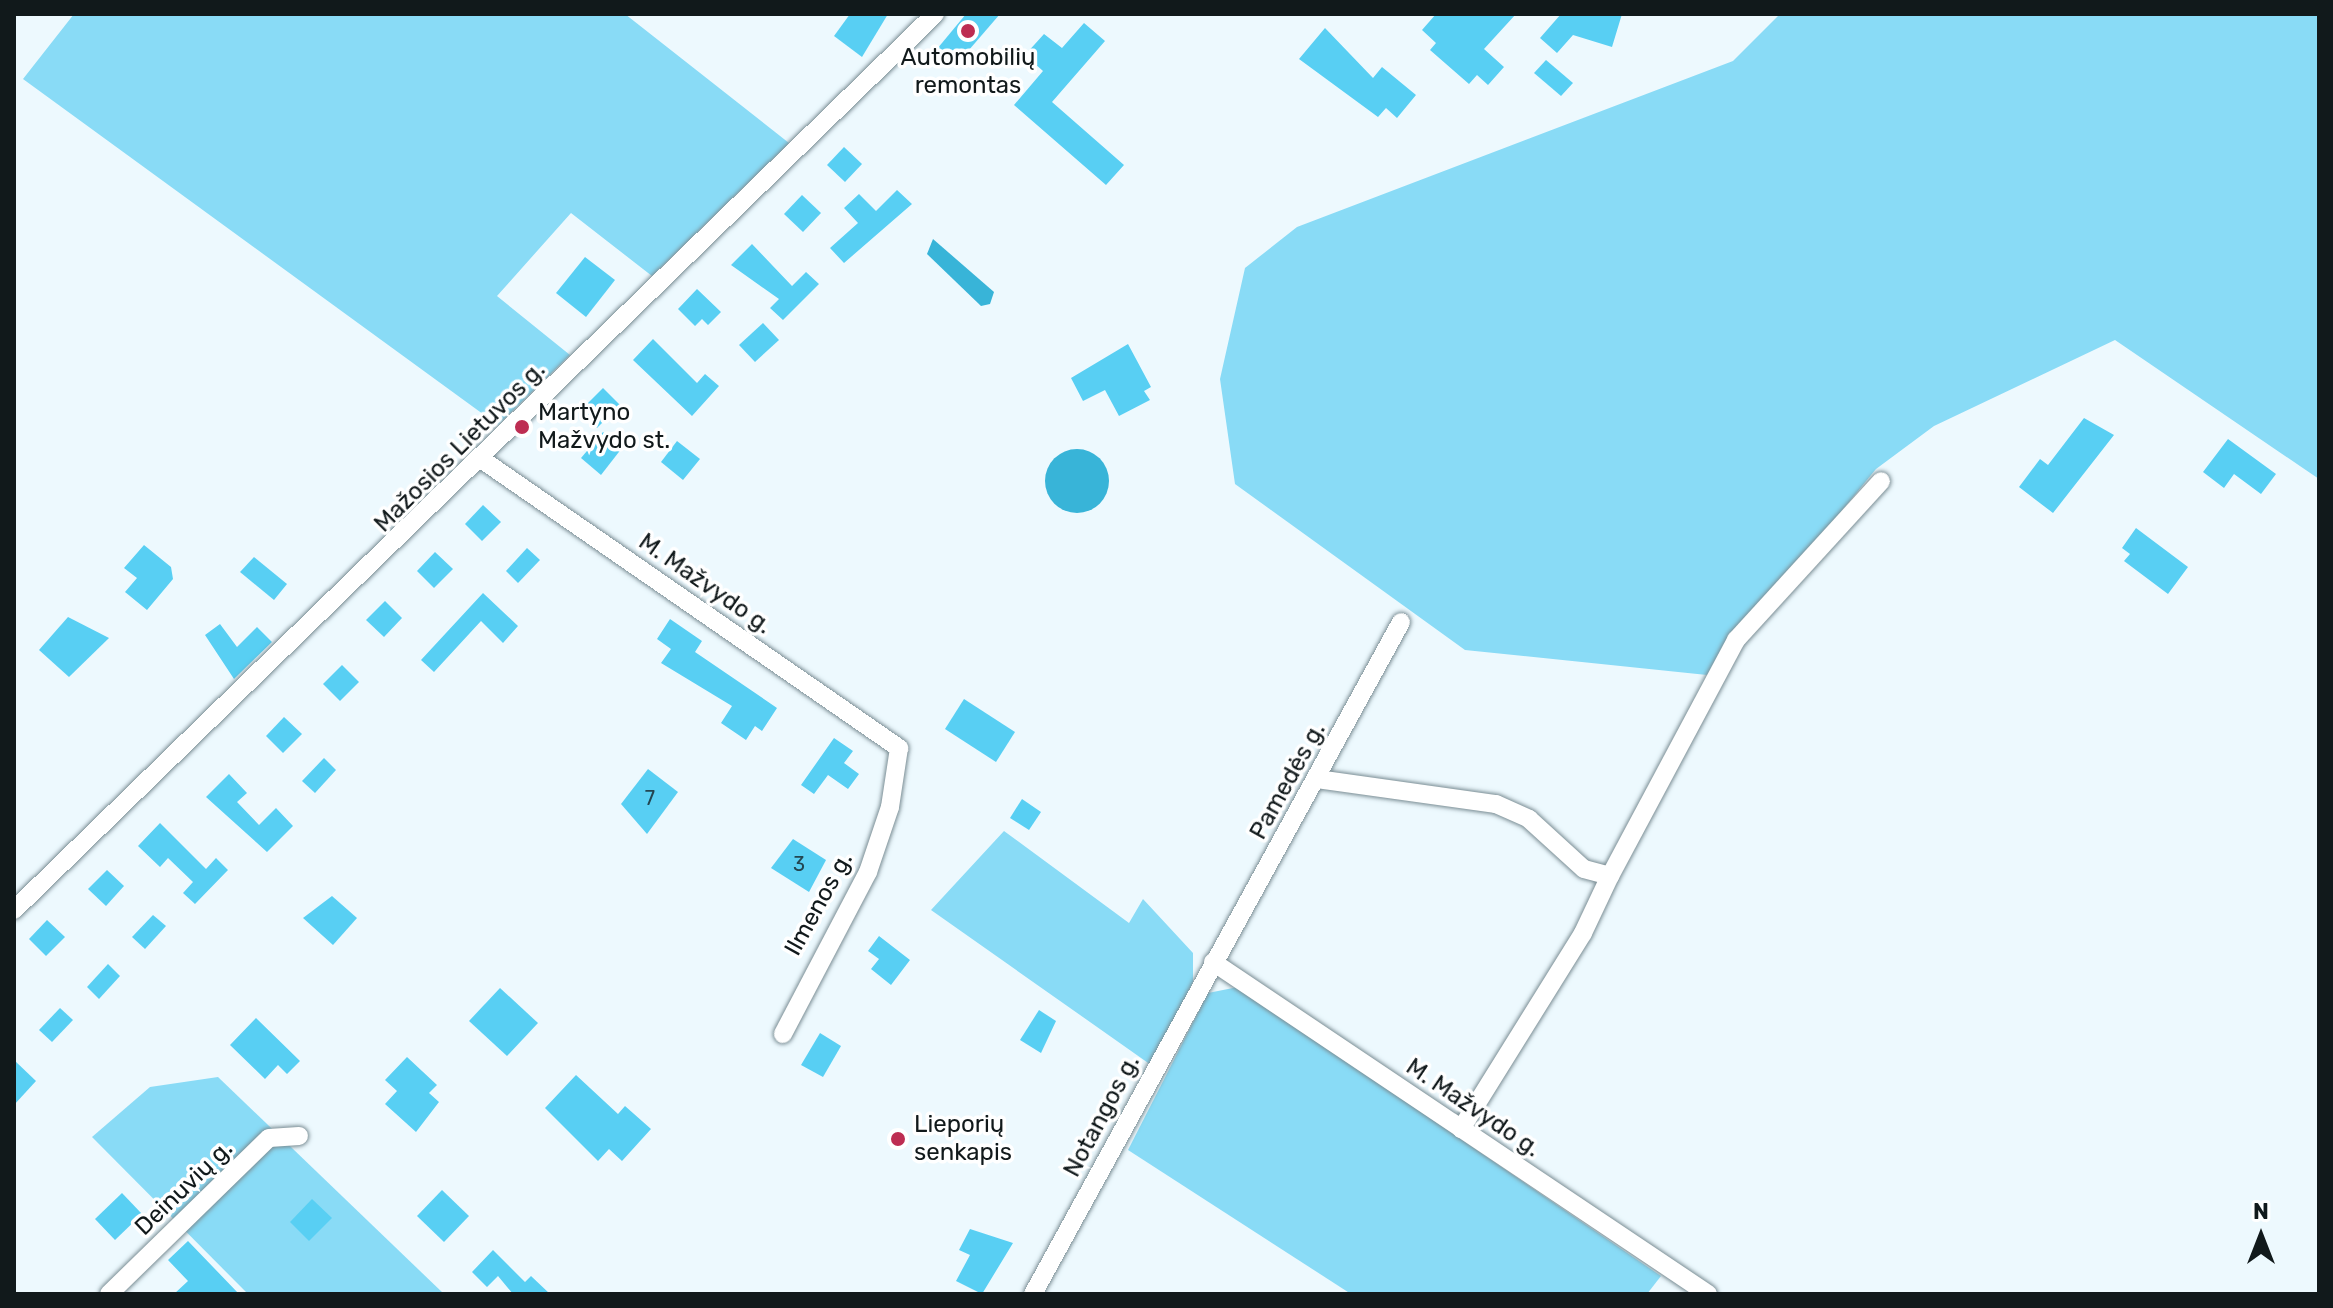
<!DOCTYPE html>
<meta charset="utf-8">
<style>
body{margin:0}
#map{position:relative;width:2333px;height:1308px;overflow:hidden;background:#edf9fe;font-family:Rubik,sans-serif}
div>[style]{position:absolute}
.green>*{inset:0;background:#89dbf6}
.water>*{inset:0;background:#38b4d8}
.round{border-radius:50%}
.building>*{inset:0;background:#58cff3}
.roads{filter:drop-shadow(0 0 2px #7a8d94) drop-shadow(0 0 2px #7a8d94)}
.minor>*{height:18px;margin:-9px;padding:0 9px;transform-origin:9px;border-radius:9px;background:#fff}
.dots>*{width:22px;height:22px;translate:-50% -50%;box-sizing:border-box;border:4px solid #fff;border-radius:50%}
span{translate:-50% -50%;white-space:nowrap;text-align:center;line-height:1.15;-webkit-text-stroke:7px #fff;paint-order:stroke}
.number-label{font-size:20px;color:#234651}
.number-label span{-webkit-text-stroke-width:0}
.poi-label{font-size:24px;color:#11191b}
.left{translate:0 -50%;text-align:left}
.street-label{font-size:24px;color:#11191b}
.frame{position:absolute;inset:0;border:16px solid #11191b;pointer-events:none}
.north{position:absolute;left:2221px;top:1196px;width:80px;height:80px;-webkit-text-stroke:6px #fff;paint-order:stroke;rotate:0deg;font-size:22px;font-weight:700;line-height:32px;text-align:center;color:#11191b}
.north::after{content:'';display:block;margin:auto;width:28px;height:36px;background:#11191b;clip-path:polygon(50% 0,100% 100%,50% 72%,0 100%)}
</style>
<div id="map">
<div class="green">
<div style="clip-path:polygon(74px 14px,625px 14px,789px 143px,652px 276px,571px 213px,497px 296px,570px 355px,498px 425px,23px 79px)"></div>
<div style="clip-path:polygon(1780px 14px,2319px 14px,2319px 479px,2115px 340px,1934px 426px,1876px 469px,1707px 675px,1465px 650px,1235px 484px,1220px 379px,1245px 268px,1297px 227px,1733px 61px)"></div>
<div style="clip-path:polygon(1004px 831px,1129px 923px,1143px 899px,1193px 953px,1193px 982px,1151px 1065px,931px 910px)"></div>
<div style="clip-path:polygon(1238px 987px,1661px 1276px,1647px 1294px,1351px 1294px,1128px 1150px,1208px 993px)"></div>
<div style="clip-path:polygon(218px 1077px,444px 1294px,248px 1294px,92px 1137px,150px 1087px)"></div>
</div>
<div class="water">
<div style="clip-path:polygon(933px 239px,994px 292px,990px 304px,981px 306px,927px 254px)"></div>
<div class="round" style="left:1045px;top:449px;width:64px;height:64px"></div>
</div>
<div class="building">
<div style="clip-path:polygon(850px 14px,888px 14px,862px 57px,834px 36px)"></div>
<div style="clip-path:polygon(966px 14px,1000px 14px,956px 65px,937px 49px)"></div>
<div style="clip-path:polygon(1436px 14px,1516px 14px,1484px 49px,1504px 67px,1488px 85px,1477px 75px,1469px 84px,1430px 50px,1436px 43px,1422px 30px)"></div>
<div style="clip-path:polygon(1561px 14px,1622px 14px,1612px 47px,1573px 35px,1557px 53px,1540px 38px)"></div>
<div style="clip-path:polygon(1084px 23px,1105px 41px,1052px 102px,1124px 165px,1106px 185px,1014px 105px,1043px 71px,1025px 55px,1044px 34px,1062px 48px)"></div>
<div style="clip-path:polygon(1325px 28px,1373px 78px,1382px 67px,1416px 95px,1397px 118px,1386px 108px,1378px 117px,1299px 59px)"></div>
<div style="clip-path:polygon(1546px 60px,1573px 83px,1561px 96px,1534px 73px)"></div>
<div style="clip-path:polygon(844px 147px,862px 164px,845px 182px,827px 165px)"></div>
<div style="clip-path:polygon(897px 190px,912px 204px,844px 263px,830px 248px,858px 223px,844px 208px,859px 194px,876px 211px)"></div>
<div style="clip-path:polygon(802px 195px,821px 213px,803px 232px,784px 214px)"></div>
<div style="clip-path:polygon(752px 244px,792px 286px,806px 272px,819px 284px,783px 320px,770px 308px,779px 299px,731px 265px)"></div>
<div style="clip-path:polygon(585px 257px,615px 280px,586px 317px,556px 293px)"></div>
<div style="clip-path:polygon(697px 289px,721px 312px,708px 325px,702px 319px,695px 326px,678px 309px)"></div>
<div style="clip-path:polygon(763px 323px,779px 340px,755px 362px,739px 345px)"></div>
<div style="clip-path:polygon(653px 339px,697px 383px,705px 374px,719px 386px,692px 416px,633px 360px)"></div>
<div style="clip-path:polygon(1128px 344px,1151px 387px,1144px 391px,1150px 400px,1119px 416px,1105px 390px,1083px 401px,1071px 378px)"></div>
<div style="clip-path:polygon(603px 388px,620px 405px,597px 428px,582px 409px)"></div>
<div style="clip-path:polygon(2084px 418px,2114px 435px,2053px 513px,2019px 487px,2040px 459px,2048px 465px)"></div>
<div style="clip-path:polygon(603px 432px,622px 448px,601px 475px,581px 458px)"></div>
<div style="clip-path:polygon(2228px 439px,2276px 474px,2261px 494px,2234px 474px,2224px 488px,2203px 472px)"></div>
<div style="clip-path:polygon(677px 441px,700px 459px,683px 480px,661px 462px)"></div>
<div style="clip-path:polygon(483px 505px,501px 522px,482px 541px,465px 524px)"></div>
<div style="clip-path:polygon(2136px 528px,2188px 567px,2168px 594px,2124px 561px,2130px 554px,2122px 548px)"></div>
<div style="clip-path:polygon(144px 545px,171px 567px,173px 579px,147px 610px,125px 592px,137px 578px,124px 568px)"></div>
<div style="clip-path:polygon(527px 548px,540px 560px,518px 583px,506px 571px)"></div>
<div style="clip-path:polygon(435px 552px,453px 569px,434px 588px,417px 571px)"></div>
<div style="clip-path:polygon(254px 557px,287px 584px,274px 600px,240px 572px)"></div>
<div style="clip-path:polygon(483px 593px,518px 626px,503px 643px,481px 621px,434px 672px,421px 660px)"></div>
<div style="clip-path:polygon(385px 601px,402px 618px,384px 637px,366px 620px)"></div>
<div style="clip-path:polygon(68px 617px,109px 638px,69px 677px,39px 650px)"></div>
<div style="clip-path:polygon(670px 619px,702px 641px,695px 652px,777px 708px,762px 731px,755px 726px,746px 740px,721px 723px,732px 706px,661px 663px,671px 649px,657px 639px)"></div>
<div style="clip-path:polygon(220px 624px,237px 647px,257px 627px,272px 642px,234px 679px,205px 635px)"></div>
<div style="clip-path:polygon(342px 665px,359px 682px,340px 701px,323px 684px)"></div>
<div style="clip-path:polygon(964px 699px,1015px 732px,996px 762px,945px 729px)"></div>
<div style="clip-path:polygon(284px 717px,302px 734px,283px 753px,266px 736px)"></div>
<div style="clip-path:polygon(834px 738px,853px 751px,844px 763px,859px 774px,848px 789px,828px 775px,814px 794px,801px 785px)"></div>
<div style="clip-path:polygon(324px 758px,336px 770px,315px 793px,302px 781px)"></div>
<div style="clip-path:polygon(648px 769px,678px 792px,647px 834px,621px 804px)"></div>
<div style="clip-path:polygon(229px 774px,247px 793px,237px 802px,259px 825px,276px 808px,293px 826px,267px 852px,206px 797px)"></div>
<div style="clip-path:polygon(1022px 799px,1041px 812px,1029px 830px,1010px 818px)"></div>
<div style="clip-path:polygon(160px 823px,206px 869px,216px 858px,228px 870px,195px 904px,183px 893px,193px 882px,168px 858px,160px 867px,138px 846px)"></div>
<div style="clip-path:polygon(793px 839px,826px 860px,809px 892px,771px 868px)"></div>
<div style="clip-path:polygon(107px 870px,124px 886px,106px 906px,88px 889px)"></div>
<div style="clip-path:polygon(332px 896px,357px 918px,333px 945px,303px 918px)"></div>
<div style="clip-path:polygon(153px 915px,166px 926px,145px 949px,132px 937px)"></div>
<div style="clip-path:polygon(47px 920px,65px 937px,46px 956px,29px 939px)"></div>
<div style="clip-path:polygon(879px 936px,910px 960px,891px 985px,871px 969px,879px 959px,868px 951px)"></div>
<div style="clip-path:polygon(108px 964px,120px 976px,99px 999px,87px 987px)"></div>
<div style="clip-path:polygon(500px 988px,538px 1023px,507px 1056px,469px 1021px)"></div>
<div style="clip-path:polygon(60px 1008px,73px 1020px,52px 1042px,39px 1030px)"></div>
<div style="clip-path:polygon(1039px 1010px,1056px 1021px,1041px 1053px,1020px 1040px)"></div>
<div style="clip-path:polygon(256px 1018px,300px 1061px,287px 1074px,278px 1065px,265px 1079px,230px 1045px)"></div>
<div style="clip-path:polygon(820px 1033px,841px 1046px,823px 1077px,801px 1065px)"></div>
<div style="clip-path:polygon(407px 1057px,437px 1085px,429px 1093px,439px 1102px,416px 1132px,385px 1104px,397px 1091px,385px 1080px)"></div>
<div style="clip-path:polygon(14px 1060px,36px 1081px,14px 1105px)"></div>
<div style="clip-path:polygon(576px 1075px,618px 1114px,625px 1106px,651px 1129px,622px 1161px,609px 1149px,598px 1161px,545px 1108px)"></div>
<div style="clip-path:polygon(442px 1190px,469px 1216px,444px 1242px,417px 1216px)"></div>
<div style="clip-path:polygon(122px 1193px,142px 1214px,115px 1240px,95px 1219px)"></div>
<div style="clip-path:polygon(312px 1199px,332px 1218px,309px 1241px,290px 1222px)"></div>
<div style="clip-path:polygon(970px 1229px,1013px 1243px,982px 1294px,956px 1281px,970px 1255px,959px 1250px)"></div>
<div style="clip-path:polygon(188px 1241px,239px 1294px,174px 1294px,188px 1281px,168px 1260px)"></div>
<div style="clip-path:polygon(493px 1250px,525px 1282px,531px 1276px,550px 1294px,513px 1294px,498px 1276px,487px 1287px,472px 1272px)"></div>
</div>
<div class="roads">
<div class="minor">
<div style="left:484px;top:461px;width:505px;rotate:34.67deg"></div>
<div style="left:899px;top:748px;width:60px;rotate:98.7deg"></div>
<div style="left:890px;top:807px;width:69px;rotate:108.7deg"></div>
<div style="left:868px;top:872px;width:183px;rotate:117.7deg"></div>
<div style="left:1317px;top:779px;width:181px;rotate:8deg"></div>
<div style="left:1496px;top:804px;width:36px;rotate:24deg"></div>
<div style="left:1529px;top:819px;width:74px;rotate:42.3deg"></div>
<div style="left:1584px;top:869px;width:27px;rotate:15deg"></div>
<div style="left:1610px;top:876px;width:268px;rotate:-61.9deg"></div>
<div style="left:1736px;top:640px;width:215px;rotate:-47.6deg"></div>
<div style="left:14px;top:910px;width:1285px;rotate:-44.21deg"></div>
<div style="left:1213px;top:962px;width:596px;rotate:33.85deg"></div>
<div style="left:1461px;top:1129px;width:231px;rotate:-58.1deg"></div>
<div style="left:1583px;top:933px;width:63px;rotate:-64.7deg"></div>
<div style="left:109px;top:1294px;width:223px;rotate:-44.3deg"></div>
<div style="left:269px;top:1138px;width:30px;rotate:-4deg"></div>
<div style="left:1033px;top:1294px;width:766px;rotate:-61.29deg"></div>
</div>
</div>
<div class="dots">
<div style="left:968px;top:31px;background:#bd2d52"></div>
<div style="left:522px;top:427px;background:#bd2d52"></div>
<div style="left:898px;top:1139px;background:#bd2d52"></div>
</div>
<div class="number-label">
<span style="left:650px;top:798px">7</span>
<span style="left:799px;top:864px">3</span>
</div>
<div class="poi-label">
<span style="left:968px;top:72px">Automobilių<br>remontas</span>
<span class="left" style="left:538px;top:427px">Martyno<br>Mažvydo st.</span>
<span class="left" style="left:914px;top:1139px">Lieporių<br>senkapis</span>
</div>
<div class="street-label">
<span style="left:460px;top:447px;rotate:-45deg">Mažosios Lietuvos g.</span>
<span style="left:705px;top:584px;rotate:35deg">M. Mažvydo g.</span>
<span style="left:1288px;top:781px;rotate:-61deg">Pamedės g.</span>
<span style="left:819px;top:904px;rotate:-61deg">Ilmenos g.</span>
<span style="left:1473px;top:1108px;rotate:34deg">M. Mažvydo g.</span>
<span style="left:1102px;top:1116px;rotate:-62deg">Notangos g.</span>
<span style="left:184px;top:1188px;rotate:-44deg">Deinuvių g.</span>
</div>
<div class="frame"></div>
<div class="north">N</div>
</div>
